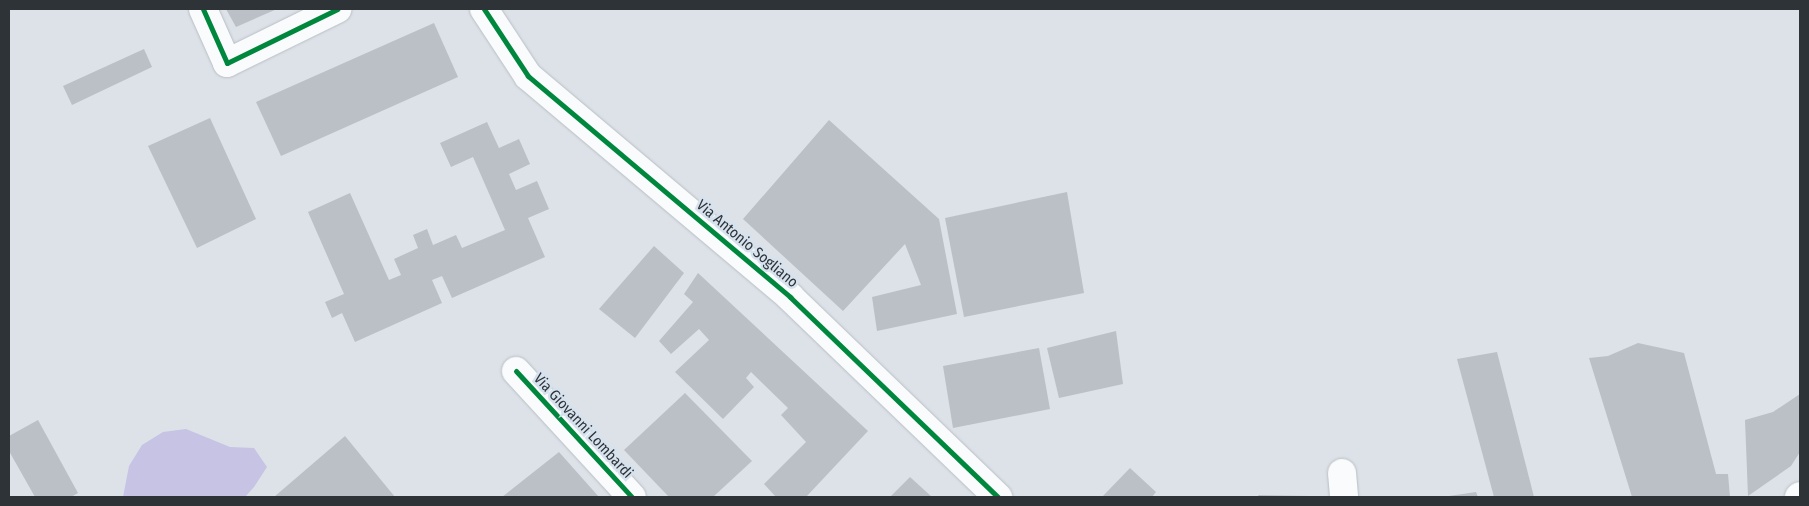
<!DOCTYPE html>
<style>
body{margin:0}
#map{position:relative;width:1809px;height:506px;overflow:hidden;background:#dce2e8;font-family:"Fira Sans Condensed",sans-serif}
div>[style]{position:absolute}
.forest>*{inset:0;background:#c6c3e4}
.building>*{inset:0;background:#bac0c5}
.roads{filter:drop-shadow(0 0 1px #b9bfc4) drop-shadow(0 0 1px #b9bfc4)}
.minor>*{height:28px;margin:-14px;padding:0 14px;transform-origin:14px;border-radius:14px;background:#fafbfc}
.cycleway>*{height:5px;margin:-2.5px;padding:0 2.5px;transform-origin:2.5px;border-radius:2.5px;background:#00873e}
span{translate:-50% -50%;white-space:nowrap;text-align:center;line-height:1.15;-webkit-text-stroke:5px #d6e2ee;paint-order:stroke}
.street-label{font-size:15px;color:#2e3338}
.frame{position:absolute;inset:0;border:10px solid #2e3338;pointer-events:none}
</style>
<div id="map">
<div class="forest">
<div style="clip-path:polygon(186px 429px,230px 447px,254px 448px,267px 467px,254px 487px,245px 497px,123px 497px,129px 466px,142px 445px,163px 432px)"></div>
</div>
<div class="building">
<div style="clip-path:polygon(226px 9px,277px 9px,236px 27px)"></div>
<div style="clip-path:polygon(434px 23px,458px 77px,281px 156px,256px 102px)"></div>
<div style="clip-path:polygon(144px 49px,152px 67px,72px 105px,63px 86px)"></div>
<div style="clip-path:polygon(210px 118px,256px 219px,197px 248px,148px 146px)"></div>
<div style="clip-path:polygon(829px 120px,939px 219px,957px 314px,877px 331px,872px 297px,921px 285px,905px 244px,843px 311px,743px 219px)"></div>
<div style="clip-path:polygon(487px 122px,499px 148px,519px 139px,530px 164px,509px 174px,516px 190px,537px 181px,549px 209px,528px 218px,545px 257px,452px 298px,442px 276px,432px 280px,442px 303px,355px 342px,342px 313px,332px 318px,325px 302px,344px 294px,308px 212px,350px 193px,389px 280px,401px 275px,394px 259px,418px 248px,413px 235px,427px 229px,433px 245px,456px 235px,462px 248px,505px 230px,473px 157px,451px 167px,440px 143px)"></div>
<div style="clip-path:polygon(1067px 192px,1084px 293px,964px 317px,945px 218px)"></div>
<div style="clip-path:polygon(654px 246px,684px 273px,635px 338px,599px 309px)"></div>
<div style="clip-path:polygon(698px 273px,868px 431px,806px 497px,776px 497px,764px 484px,806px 442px,781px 415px,788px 408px,751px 372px,746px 378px,754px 387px,723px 419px,675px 372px,709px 340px,699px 329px,671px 354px,659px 341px,693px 302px,684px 294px)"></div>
<div style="clip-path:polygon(1116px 331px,1123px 384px,1059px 398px,1047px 348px)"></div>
<div style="clip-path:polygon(1638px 343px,1684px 353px,1716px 474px,1728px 474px,1730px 497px,1632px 497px,1589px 358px,1608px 356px)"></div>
<div style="clip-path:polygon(1039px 348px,1050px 409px,953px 428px,943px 366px)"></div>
<div style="clip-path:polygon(1497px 352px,1534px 497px,1494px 497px,1457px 359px)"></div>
<div style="clip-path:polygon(685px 393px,752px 461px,713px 497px,669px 497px,624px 450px)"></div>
<div style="clip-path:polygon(1800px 394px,1800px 452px,1791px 466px,1748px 496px,1745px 420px,1773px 412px)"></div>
<div style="clip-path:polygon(38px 420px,78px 493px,71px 497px,35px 497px,9px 451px,9px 436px)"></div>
<div style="clip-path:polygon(345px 436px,395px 497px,274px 497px)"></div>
<div style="clip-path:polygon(559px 452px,599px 497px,502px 497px)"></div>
<div style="clip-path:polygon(1130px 468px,1156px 492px,1152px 497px,1102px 497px)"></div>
<div style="clip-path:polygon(910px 477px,932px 497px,890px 497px)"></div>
<div style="clip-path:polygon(1476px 492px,1478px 497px,1449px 497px,1449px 496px)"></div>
<div style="clip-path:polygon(1258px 495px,1310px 496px,1310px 497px,1259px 497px)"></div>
</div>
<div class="roads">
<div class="minor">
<div style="left:203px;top:9px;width:59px;rotate:66deg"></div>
<div style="left:227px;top:63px;width:123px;rotate:-26.1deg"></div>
<div style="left:484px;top:9px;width:80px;rotate:56.7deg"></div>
<div style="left:528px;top:76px;width:343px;rotate:40.1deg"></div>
<div style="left:790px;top:297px;width:289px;rotate:43.9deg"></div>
<div style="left:516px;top:371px;width:171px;rotate:47.4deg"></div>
<div style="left:1342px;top:473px;width:24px;rotate:85deg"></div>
<div style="left:1799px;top:497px;width:1px;rotate:-45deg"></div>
</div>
</div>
<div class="cycleway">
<div style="left:203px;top:9px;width:59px;rotate:66deg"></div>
<div style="left:227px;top:63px;width:123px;rotate:-26.1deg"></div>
<div style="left:484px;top:9px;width:80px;rotate:56.7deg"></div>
<div style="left:528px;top:76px;width:343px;rotate:40.1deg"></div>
<div style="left:790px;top:297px;width:289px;rotate:43.9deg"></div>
<div style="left:516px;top:371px;width:171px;rotate:47.4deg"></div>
</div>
<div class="street-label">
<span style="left:747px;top:244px;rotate:40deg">Via Antonio Sogliano</span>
<span style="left:583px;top:426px;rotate:47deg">Via Giovanni Lombardi</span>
</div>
<div class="frame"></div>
</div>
